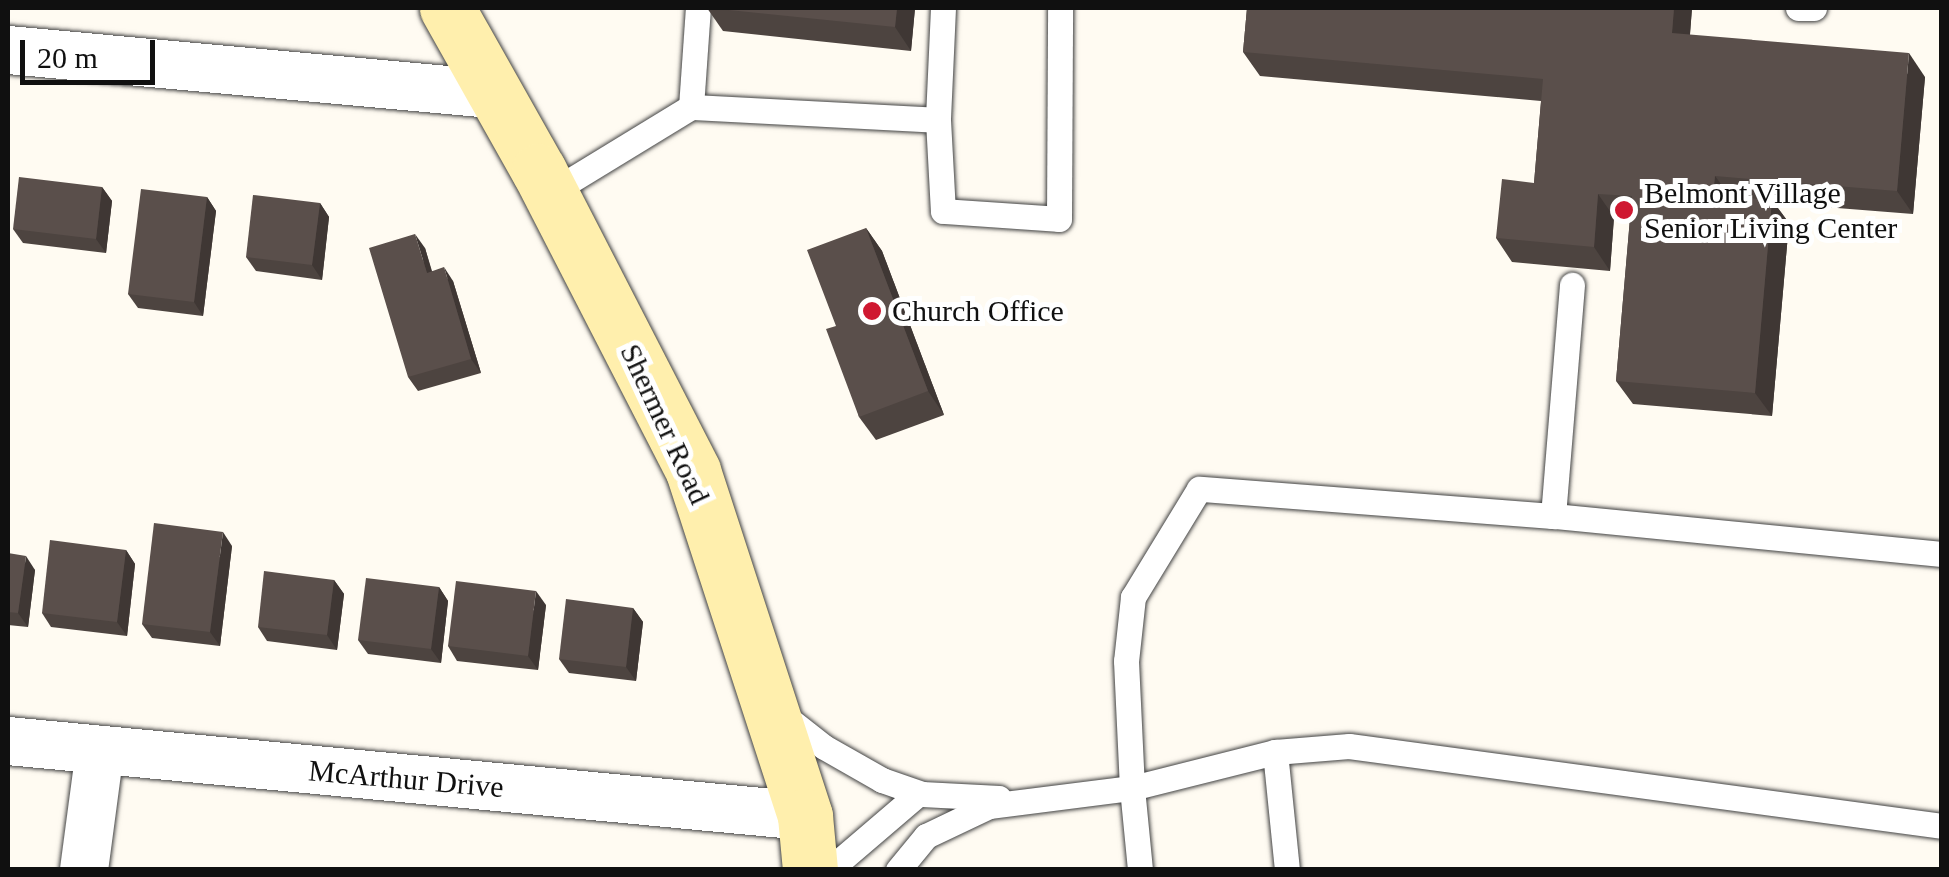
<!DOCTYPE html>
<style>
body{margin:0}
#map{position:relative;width:1949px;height:877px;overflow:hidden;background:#fffbf2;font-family:"Times New Roman",serif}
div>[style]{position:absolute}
.roads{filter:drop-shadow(0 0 2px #434343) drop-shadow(0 0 2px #434343)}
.lane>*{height:25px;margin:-12.5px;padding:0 12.5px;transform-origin:12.5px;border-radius:12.5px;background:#fff}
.street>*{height:48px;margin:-24px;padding:0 24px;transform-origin:24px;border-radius:24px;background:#fff}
.secondary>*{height:55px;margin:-27.5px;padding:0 27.5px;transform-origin:27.5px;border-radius:27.5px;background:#ffefad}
.wall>*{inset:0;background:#4d4440}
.shaded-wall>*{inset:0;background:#3f3734}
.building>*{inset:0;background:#5a4f4b}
.dots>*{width:28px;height:28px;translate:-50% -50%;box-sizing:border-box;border:5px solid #fff;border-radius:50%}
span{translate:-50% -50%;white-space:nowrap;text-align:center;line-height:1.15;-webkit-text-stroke:10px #fff;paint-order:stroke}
.poi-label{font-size:30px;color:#101010}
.left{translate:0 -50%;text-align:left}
.street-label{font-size:30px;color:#101010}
.frame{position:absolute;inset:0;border:10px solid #101010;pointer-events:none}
.scale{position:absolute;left:20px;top:40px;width:135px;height:45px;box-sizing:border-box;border:5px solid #101010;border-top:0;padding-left:12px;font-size:30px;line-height:35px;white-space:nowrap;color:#101010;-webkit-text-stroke:8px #fff;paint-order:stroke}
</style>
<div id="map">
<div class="roads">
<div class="lane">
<div style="left:943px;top:8px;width:112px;rotate:92.6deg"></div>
<div style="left:938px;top:120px;width:91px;rotate:86.9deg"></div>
<div style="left:943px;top:211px;width:116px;rotate:3.9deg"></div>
<div style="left:1059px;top:219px;width:211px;rotate:-89.7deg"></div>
<div style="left:1798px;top:8px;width:16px"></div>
<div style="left:691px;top:107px;width:99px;rotate:-86deg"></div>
<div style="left:550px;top:193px;width:165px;rotate:-31.4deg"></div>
<div style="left:691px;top:107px;width:247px;rotate:3deg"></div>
<div style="left:1553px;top:516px;width:232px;rotate:-85.3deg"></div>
<div style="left:1942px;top:554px;width:391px;rotate:-174.4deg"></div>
<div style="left:1553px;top:516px;width:355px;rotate:-175.6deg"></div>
<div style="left:1199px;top:489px;width:127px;rotate:121.4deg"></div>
<div style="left:1133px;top:597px;width:64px;rotate:96.2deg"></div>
<div style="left:1126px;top:661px;width:127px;rotate:87.3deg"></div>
<div style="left:1132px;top:788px;width:147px;rotate:-14.1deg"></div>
<div style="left:1275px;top:752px;width:74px;rotate:-4.6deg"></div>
<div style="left:1349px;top:746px;width:598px;rotate:7.68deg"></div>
<div style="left:782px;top:714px;width:53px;rotate:38.2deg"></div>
<div style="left:824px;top:747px;width:67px;rotate:29.6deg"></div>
<div style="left:882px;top:780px;width:42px;rotate:19.3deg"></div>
<div style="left:922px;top:794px;width:77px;rotate:3deg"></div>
<div style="left:1275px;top:752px;width:119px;rotate:84.2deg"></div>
<div style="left:829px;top:870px;width:118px;rotate:-40.5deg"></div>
<div style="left:898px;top:870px;width:44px;rotate:-50.5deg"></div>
<div style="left:926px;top:836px;width:70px;rotate:-25.5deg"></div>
<div style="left:989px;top:806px;width:144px;rotate:-7.2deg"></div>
<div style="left:1132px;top:788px;width:82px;rotate:84.4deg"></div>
</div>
<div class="street">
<div style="left:8px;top:50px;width:490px;rotate:5.2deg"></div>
<div style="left:8px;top:741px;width:801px;rotate:5.38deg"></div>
<div style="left:84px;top:870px;width:121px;rotate:-82.4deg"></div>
</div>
<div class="secondary">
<div style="left:447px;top:8px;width:187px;rotate:60.6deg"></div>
<div style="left:539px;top:171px;width:337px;rotate:62.8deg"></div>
<div style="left:693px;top:471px;width:363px;rotate:72deg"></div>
<div style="left:805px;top:816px;width:54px;rotate:84.7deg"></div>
</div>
</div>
<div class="wall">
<div style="clip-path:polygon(707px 8px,915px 8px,911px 51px,723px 31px)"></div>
<div style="clip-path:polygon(1247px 8px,1692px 8px,1690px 35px,1925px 77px,1913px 214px,1774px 203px,1789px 223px,1772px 416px,1633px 404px,1616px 381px,1630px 218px,1614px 217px,1610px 271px,1512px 262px,1496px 238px,1534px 183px,1541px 101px,1260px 76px,1243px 52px)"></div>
<div style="clip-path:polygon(102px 187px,112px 201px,106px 253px,23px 243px,13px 229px)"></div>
<div style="clip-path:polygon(207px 197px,216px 211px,203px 316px,138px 308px,128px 294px)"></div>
<div style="clip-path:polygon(320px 203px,329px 217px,322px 280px,256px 271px,246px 257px)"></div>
<div style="clip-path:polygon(866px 228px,882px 251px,944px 415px,876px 440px,859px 417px,836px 326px)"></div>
<div style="clip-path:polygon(425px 248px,432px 271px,453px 281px,481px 373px,418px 391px,408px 377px)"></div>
<div style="clip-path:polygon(232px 546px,220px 646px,152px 638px,142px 624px)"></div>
<div style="clip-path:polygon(126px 550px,135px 564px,127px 636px,51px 627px,42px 613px)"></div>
<div style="clip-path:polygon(8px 553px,35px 570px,28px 627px,8px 625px)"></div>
<div style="clip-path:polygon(334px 580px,344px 594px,337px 650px,267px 641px,258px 627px)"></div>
<div style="clip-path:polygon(439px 587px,448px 601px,441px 663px,368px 654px,358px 640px)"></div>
<div style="clip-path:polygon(546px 605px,538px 670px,457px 661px,448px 646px)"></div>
<div style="clip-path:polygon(633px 608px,643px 622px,636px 681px,569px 673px,559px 659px)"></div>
</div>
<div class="shaded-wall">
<div style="clip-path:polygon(897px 8px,915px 8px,911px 51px,895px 27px)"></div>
<div style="clip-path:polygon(1674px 8px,1692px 8px,1688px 57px,1672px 33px)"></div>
<div style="clip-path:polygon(1909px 53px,1925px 77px,1913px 214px,1897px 191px)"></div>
<div style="clip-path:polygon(1715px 176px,1732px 199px,1713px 195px)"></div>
<div style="clip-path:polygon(102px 187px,112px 201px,106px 253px,96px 239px)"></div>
<div style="clip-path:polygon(1598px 194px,1614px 217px,1610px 271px,1594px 247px)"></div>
<div style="clip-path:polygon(207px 197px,216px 211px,203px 316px,194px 302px)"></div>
<div style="clip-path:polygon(1772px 200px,1789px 223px,1772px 416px,1755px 393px)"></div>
<div style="clip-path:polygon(320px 203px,329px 217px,322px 280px,312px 265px)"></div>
<div style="clip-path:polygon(866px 228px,882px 251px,944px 415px,928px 391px)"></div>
<div style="clip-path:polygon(415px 234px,425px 248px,436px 287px,427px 273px)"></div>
<div style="clip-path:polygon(444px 267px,453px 281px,481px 373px,471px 359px)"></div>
<div style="clip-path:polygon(223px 532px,232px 546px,220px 646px,210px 632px)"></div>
<div style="clip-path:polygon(126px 550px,135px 564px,127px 636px,117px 622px)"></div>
<div style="clip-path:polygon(26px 556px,35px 570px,28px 627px,18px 613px)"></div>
<div style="clip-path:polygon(334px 580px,344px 594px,337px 650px,327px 635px)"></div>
<div style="clip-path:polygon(439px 587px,448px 601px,441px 663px,431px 649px)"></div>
<div style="clip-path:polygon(536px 591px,546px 605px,538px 670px,528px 656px)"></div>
<div style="clip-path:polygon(633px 608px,643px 622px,636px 681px,626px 667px)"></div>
</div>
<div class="building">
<div style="clip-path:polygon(709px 8px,897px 8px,895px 27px)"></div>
<div style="clip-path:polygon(1247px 8px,1674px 8px,1672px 33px,1909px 53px,1897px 191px,1715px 176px,1713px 195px,1772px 200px,1755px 393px,1616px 381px,1632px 196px,1598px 194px,1594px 247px,1496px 238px,1502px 179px,1534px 183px,1543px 79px,1243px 52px)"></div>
<div style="clip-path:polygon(19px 177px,102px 187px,96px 239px,13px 229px)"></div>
<div style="clip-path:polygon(141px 189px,207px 197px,194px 302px,128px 294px)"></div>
<div style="clip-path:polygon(253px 195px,320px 203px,312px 265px,246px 257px)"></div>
<div style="clip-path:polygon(866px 228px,928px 391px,859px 417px,826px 329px,836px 326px,807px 250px)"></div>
<div style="clip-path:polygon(415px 234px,427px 273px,444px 267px,471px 359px,408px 377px,369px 248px)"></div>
<div style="clip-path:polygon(154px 523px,223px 532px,210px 632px,142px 624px)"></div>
<div style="clip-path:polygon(50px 540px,126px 550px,117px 622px,42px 613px)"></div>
<div style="clip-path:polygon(8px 553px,26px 556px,18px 613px,8px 612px)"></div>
<div style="clip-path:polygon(264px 571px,334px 580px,327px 635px,258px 627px)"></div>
<div style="clip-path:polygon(366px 578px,439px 587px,431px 649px,358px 640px)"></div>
<div style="clip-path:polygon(456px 581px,536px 591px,528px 656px,448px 646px)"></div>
<div style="clip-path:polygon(566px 599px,633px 608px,626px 667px,559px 659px)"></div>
</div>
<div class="dots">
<div style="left:1624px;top:210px;background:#cf1831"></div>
<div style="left:872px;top:311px;background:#cf1831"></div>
</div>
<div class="poi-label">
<span class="left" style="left:1644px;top:210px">Belmont Village<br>Senior Living Center</span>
<span class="left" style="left:892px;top:311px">Church Office</span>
</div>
<div class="street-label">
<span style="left:665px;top:424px;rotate:65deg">Shermer Road</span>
<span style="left:406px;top:779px;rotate:5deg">McArthur Drive</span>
</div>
<div class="frame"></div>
<div class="scale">20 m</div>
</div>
